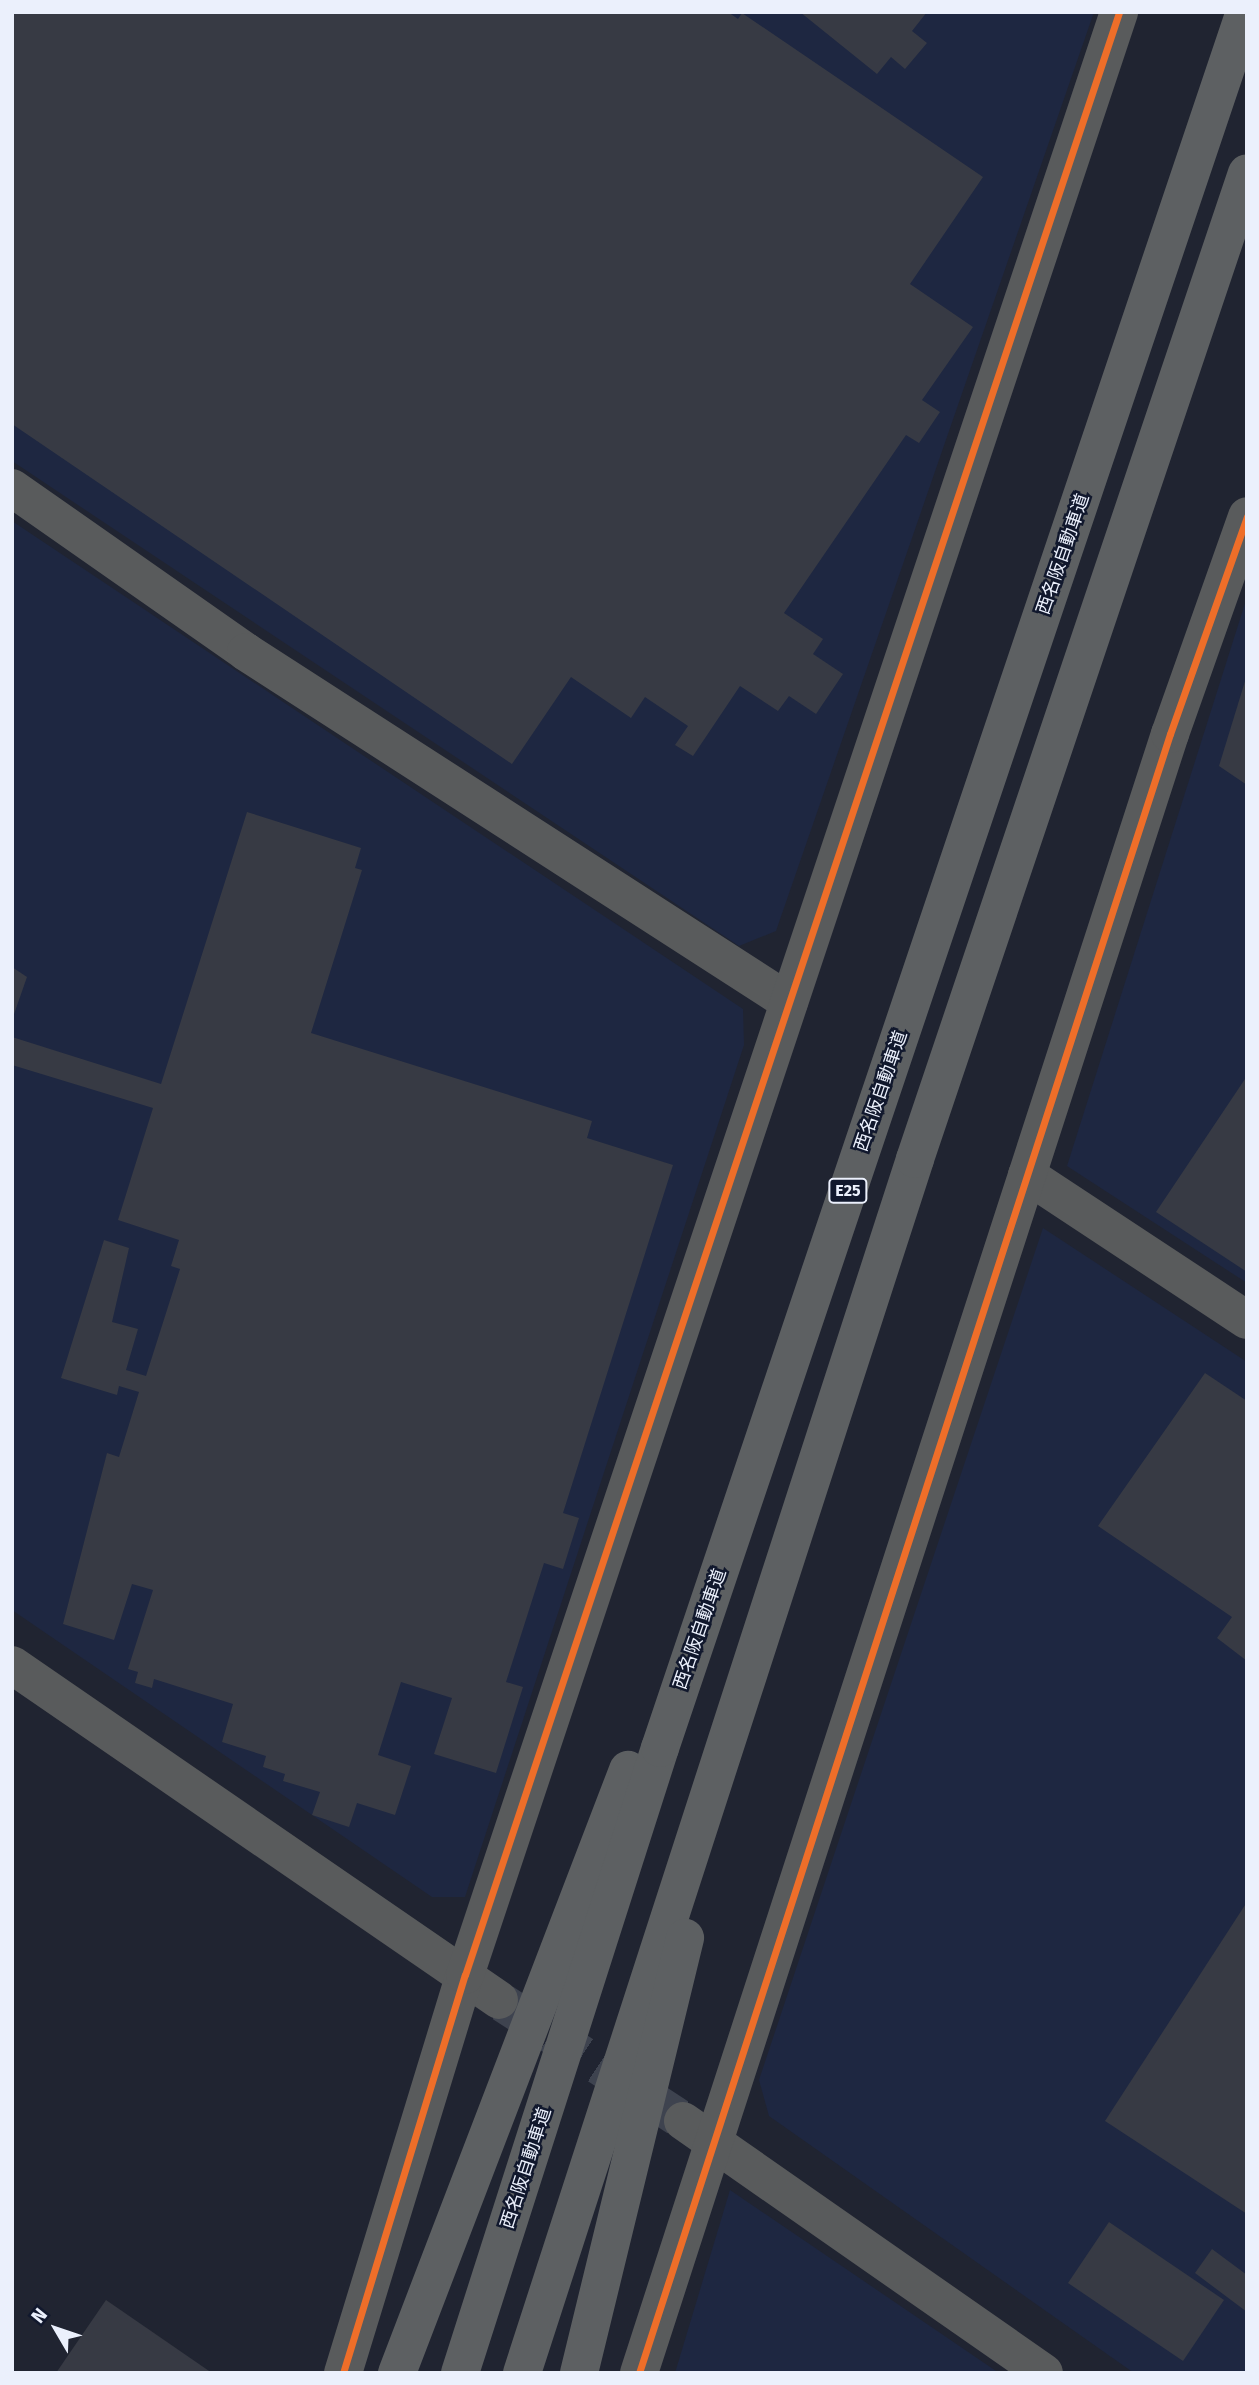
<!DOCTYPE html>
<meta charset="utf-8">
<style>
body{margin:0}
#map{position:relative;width:1259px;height:2385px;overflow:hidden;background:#202431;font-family:"Fira Sans","Noto Sans JP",sans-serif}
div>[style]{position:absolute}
.built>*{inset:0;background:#1e2741}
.building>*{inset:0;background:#373a44}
.secondary-tunnel>*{height:38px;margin-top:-19px;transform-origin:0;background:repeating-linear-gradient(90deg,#3e434f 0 38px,transparent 0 57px)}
.secondary>*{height:38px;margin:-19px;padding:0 19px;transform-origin:19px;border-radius:19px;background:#595b5c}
.highway>*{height:38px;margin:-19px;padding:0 19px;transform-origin:19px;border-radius:19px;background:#5d6062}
.cycleway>*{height:7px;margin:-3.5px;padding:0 3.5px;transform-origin:3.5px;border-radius:3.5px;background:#ee6e29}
span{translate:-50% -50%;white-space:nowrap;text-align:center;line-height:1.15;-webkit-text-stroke:5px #11182d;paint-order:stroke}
.shield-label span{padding:2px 5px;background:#11182d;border:2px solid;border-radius:5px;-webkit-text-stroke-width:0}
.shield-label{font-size:16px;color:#ebf0fc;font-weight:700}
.street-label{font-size:18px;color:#ebf0fc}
.frame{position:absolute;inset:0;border:14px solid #ebf0fc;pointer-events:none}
.north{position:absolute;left:21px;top:2294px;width:70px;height:70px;-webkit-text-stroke:5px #11182d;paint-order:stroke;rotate:309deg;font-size:19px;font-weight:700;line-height:28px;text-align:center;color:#ebf0fc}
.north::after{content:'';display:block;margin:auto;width:24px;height:32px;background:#ebf0fc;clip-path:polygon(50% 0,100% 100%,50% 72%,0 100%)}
</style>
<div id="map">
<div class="built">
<div style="clip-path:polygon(12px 12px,1094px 12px,776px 931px,739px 946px,12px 461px)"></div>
<div style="clip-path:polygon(12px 521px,743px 1009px,744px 1045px,465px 1897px,432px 1897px,12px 1610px)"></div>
<div style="clip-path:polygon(1247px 597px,1247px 1283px,1067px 1166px)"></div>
<div style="clip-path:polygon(1043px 1228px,1247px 1362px,1247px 2373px,1134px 2373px,769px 2116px,759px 2080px)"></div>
<div style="clip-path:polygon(730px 2190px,999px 2373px,675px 2373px)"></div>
</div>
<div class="building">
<div style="clip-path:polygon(12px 12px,728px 12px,738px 19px,742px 13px,983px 177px,910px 284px,973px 327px,922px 400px,940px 412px,919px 443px,906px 435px,784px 613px,823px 639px,813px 654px,843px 674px,816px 714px,789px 696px,778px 711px,740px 686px,693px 756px,675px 745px,688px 726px,645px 697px,631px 718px,571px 677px,512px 764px,12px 424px)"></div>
<div style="clip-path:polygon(800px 12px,927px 12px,912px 31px,927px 43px,905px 69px,891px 57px,877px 74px)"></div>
<div style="clip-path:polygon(1246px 678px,1247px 678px,1247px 785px,1219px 766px)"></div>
<div style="clip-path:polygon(247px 812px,361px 848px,355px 868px,362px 870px,311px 1033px,592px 1121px,587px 1138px,673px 1165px,563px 1513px,579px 1518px,563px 1569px,544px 1563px,506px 1682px,523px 1687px,496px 1773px,434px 1754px,452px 1698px,401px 1682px,378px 1755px,411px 1766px,395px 1815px,357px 1803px,349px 1827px,312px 1815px,320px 1792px,283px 1781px,285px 1774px,263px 1767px,266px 1756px,222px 1742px,233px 1704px,154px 1679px,152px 1688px,135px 1683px,138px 1672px,128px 1669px,153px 1590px,132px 1584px,114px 1640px,63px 1624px,107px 1453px,119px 1457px,139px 1392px,119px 1386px,117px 1395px,61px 1378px,104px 1240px,129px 1248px,112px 1322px,138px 1329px,126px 1370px,146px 1376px,180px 1269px,171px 1266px,179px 1240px,118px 1220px,153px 1108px,12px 1065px,12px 1037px,161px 1084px)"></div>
<div style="clip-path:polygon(12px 967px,27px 977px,13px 1017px,12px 1017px)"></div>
<div style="clip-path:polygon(1247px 1076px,1247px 1272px,1156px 1212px)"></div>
<div style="clip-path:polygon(1205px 1373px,1247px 1401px,1247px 1661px,1217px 1638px,1232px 1617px,1098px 1526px)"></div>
<div style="clip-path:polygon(1247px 1902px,1247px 2214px,1105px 2121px)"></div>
<div style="clip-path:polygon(1109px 2222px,1224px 2300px,1183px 2361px,1068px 2283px)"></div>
<div style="clip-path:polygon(1212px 2249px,1247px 2275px,1247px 2312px,1195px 2273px)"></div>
<div style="clip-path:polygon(106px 2300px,212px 2373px,56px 2373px)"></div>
</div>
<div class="secondary-tunnel">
<div style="left:503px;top:2003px;width:215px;rotate:33.2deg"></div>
</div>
<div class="secondary">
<div style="left:12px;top:488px;width:286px;rotate:35deg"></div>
<div style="left:246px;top:652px;width:646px;rotate:32.8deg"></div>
<div style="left:1027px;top:1175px;width:263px;rotate:33.4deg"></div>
<div style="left:12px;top:1665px;width:591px;rotate:34.52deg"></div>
<div style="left:683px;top:2121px;width:440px;rotate:34.9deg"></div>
<div style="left:343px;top:2373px;width:416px;rotate:-73deg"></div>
<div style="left:465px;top:1975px;width:2069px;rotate:-71.57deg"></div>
<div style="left:639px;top:2373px;width:1723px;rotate:-72.05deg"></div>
<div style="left:1170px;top:734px;width:231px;rotate:-70.5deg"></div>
</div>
<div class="highway">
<div style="left:397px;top:2373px;width:646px;rotate:-69.04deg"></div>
<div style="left:460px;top:2373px;width:656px;rotate:-72.26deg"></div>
<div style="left:660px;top:1748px;width:1832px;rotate:-71.38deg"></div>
<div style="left:522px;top:2373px;width:1276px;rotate:-72.06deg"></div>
<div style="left:915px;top:1159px;width:1040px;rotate:-71.39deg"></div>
<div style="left:579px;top:2373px;width:448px;rotate:-76.3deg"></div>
</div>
<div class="cycleway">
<div style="left:343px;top:2373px;width:416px;rotate:-73deg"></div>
<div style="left:465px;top:1975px;width:2069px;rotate:-71.57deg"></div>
<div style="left:639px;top:2373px;width:1723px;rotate:-72.05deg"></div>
<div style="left:1170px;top:734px;width:231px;rotate:-70.5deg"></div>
</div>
<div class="shield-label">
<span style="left:848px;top:1191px">E25</span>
</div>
<div class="street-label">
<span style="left:1063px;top:554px;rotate:-71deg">西名阪自動車道</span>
<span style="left:881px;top:1091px;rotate:-71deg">西名阪自動車道</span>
<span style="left:700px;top:1629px;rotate:-71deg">西名阪自動車道</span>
<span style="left:526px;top:2168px;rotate:-72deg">西名阪自動車道</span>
</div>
<div class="frame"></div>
<div class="north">N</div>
</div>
